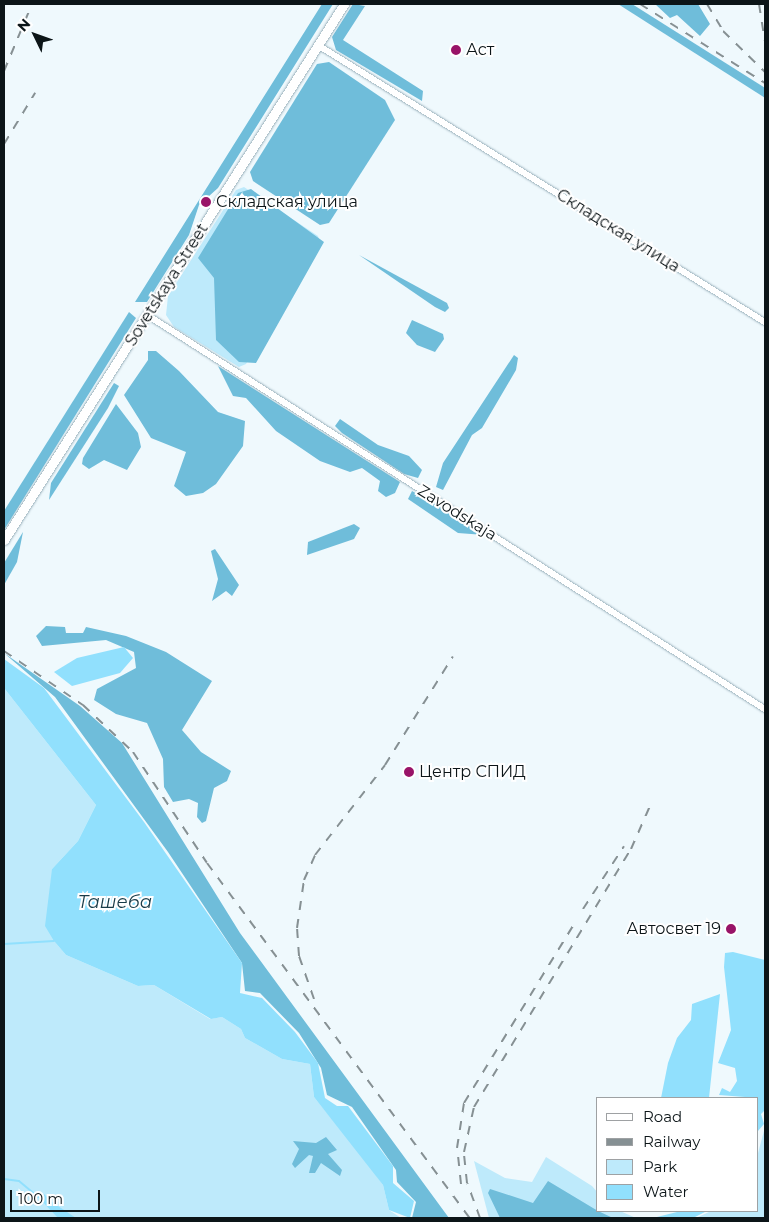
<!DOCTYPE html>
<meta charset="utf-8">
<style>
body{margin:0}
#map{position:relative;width:769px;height:1222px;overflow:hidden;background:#eff9fd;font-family:Montserrat,sans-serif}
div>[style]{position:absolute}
.green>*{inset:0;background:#beeafb}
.forest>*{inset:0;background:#6fbdda}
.water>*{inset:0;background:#91e0fd}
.stream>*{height:2px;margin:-1px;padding:0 1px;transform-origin:1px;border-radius:1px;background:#91e0fd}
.roads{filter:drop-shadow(0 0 1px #99b0ba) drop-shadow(0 0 1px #99b0ba)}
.minor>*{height:5.5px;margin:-2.75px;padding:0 2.75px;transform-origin:2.75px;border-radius:2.75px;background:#fff}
.primary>*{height:9px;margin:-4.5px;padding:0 4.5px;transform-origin:4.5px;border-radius:4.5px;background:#fff}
.rail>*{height:2px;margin-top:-1px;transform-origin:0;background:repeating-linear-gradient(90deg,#869093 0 9px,transparent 0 18px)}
.dots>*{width:14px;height:14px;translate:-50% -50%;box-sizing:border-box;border:2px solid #fff;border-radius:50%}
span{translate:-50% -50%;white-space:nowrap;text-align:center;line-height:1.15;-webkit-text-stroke:4px #fff;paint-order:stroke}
.poi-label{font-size:16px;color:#0c1518}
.left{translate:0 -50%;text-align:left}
.right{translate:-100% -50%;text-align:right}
.street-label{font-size:16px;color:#0c1518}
.water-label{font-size:18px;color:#183c49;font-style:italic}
.frame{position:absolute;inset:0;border:5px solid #0c1518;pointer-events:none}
.legend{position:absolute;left:596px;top:1097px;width:162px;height:115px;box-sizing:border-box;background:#fff;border:1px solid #9ea1a3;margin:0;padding:6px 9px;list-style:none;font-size:15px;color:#0c1518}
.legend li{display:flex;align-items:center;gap:10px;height:25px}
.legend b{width:25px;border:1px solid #9ea1a3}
.north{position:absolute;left:10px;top:10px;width:50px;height:50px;-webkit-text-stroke:4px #fff;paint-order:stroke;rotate:312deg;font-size:14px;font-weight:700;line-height:20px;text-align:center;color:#0c1518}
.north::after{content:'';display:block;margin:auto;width:18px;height:22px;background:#0c1518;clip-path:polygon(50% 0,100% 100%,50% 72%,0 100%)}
.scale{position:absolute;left:10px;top:1190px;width:90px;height:22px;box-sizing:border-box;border:2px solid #0c1518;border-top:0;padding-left:6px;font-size:15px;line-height:18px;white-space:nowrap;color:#0c1518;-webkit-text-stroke:4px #fff;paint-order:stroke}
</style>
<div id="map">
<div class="green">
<div style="clip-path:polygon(244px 187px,318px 236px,320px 242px,246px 364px,239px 367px,174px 327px,166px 315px,168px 296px,236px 190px)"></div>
<div style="clip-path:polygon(4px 688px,96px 805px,78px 841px,52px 869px,54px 941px,66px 955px,138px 986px,154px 985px,210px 1019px,222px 1017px,241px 1029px,245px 1038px,282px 1059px,310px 1064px,314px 1097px,366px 1161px,383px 1185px,389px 1210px,401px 1218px,4px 1218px)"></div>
<div style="clip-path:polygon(765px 1127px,765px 1218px,696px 1218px,711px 1211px,758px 1211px,758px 1153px)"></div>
<div style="clip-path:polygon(546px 1157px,592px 1186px,598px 1193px,598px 1211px,620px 1211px,636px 1218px,489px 1218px,474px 1161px,505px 1178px,532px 1182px)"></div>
</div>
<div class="forest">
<div style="clip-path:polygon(322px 4px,333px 4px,218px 188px,199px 205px,189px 235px,147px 302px,135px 302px)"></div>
<div style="clip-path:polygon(353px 4px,365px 6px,343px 40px,423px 91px,422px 101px,336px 50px,332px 37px)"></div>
<div style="clip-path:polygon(618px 4px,632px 4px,765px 88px,765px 98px)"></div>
<div style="clip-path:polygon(655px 4px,698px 4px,710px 24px,700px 36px,677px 15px,670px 18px)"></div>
<div style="clip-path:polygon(329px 62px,385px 100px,395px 120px,329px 223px,320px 225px,253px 181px,250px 172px,317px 64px)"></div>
<div style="clip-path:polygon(251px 189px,324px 242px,256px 363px,239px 362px,216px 340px,214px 278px,198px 258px,238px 193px)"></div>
<div style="clip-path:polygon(359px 255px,447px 303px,449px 308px,445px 312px,435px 307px)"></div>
<div style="clip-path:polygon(129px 312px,136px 318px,4px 530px,4px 511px)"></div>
<div style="clip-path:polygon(412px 320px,443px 334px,444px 339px,435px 352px,417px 345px,406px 333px)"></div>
<div style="clip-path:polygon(148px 351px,156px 351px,179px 371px,218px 412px,245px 421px,243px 446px,216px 484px,203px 493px,186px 496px,174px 486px,186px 452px,151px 438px,124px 395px,148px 360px)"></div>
<div style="clip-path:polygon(514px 355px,518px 358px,516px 370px,482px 428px,472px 435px,443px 490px,436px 487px,443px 463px)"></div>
<div style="clip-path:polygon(218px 366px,400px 482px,395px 493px,386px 497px,378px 491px,380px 481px,362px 468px,350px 472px,320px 461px,276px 431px,246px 398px,233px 396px)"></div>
<div style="clip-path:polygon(114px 383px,119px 386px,108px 408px,49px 500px,51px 483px)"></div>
<div style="clip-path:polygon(116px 404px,138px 433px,141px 447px,127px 470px,104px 460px,89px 469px,82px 464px,83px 458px)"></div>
<div style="clip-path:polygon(340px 419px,378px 445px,409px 456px,422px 470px,418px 478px,404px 474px,342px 433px,335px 426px)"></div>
<div style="clip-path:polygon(412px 491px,475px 527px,484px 535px,458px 533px,408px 499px)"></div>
<div style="clip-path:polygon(354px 524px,360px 528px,354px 539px,307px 555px,308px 542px)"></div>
<div style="clip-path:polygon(23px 532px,17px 562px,4px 585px,4px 563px)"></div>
<div style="clip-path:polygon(215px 549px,239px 585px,232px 596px,226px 591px,212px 601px,218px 579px,211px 551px)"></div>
<div style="clip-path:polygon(46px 626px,65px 627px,66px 633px,83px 633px,86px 627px,126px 636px,166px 652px,212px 681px,182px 730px,201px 752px,231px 771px,227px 781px,214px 788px,206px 821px,202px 823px,197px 817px,198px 803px,189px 799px,173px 802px,164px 787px,163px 759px,147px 723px,116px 714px,94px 700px,97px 689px,136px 668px,134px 652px,106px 640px,42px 646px,36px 636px)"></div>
<div style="clip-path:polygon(4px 653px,80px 706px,122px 743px,240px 933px,449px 1218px,412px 1218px,416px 1202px,397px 1182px,396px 1170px,352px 1107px,327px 1095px,321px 1068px,299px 1033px,260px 993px,245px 991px,242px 963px,168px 852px,55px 697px)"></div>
<div style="clip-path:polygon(326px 1137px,337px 1150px,328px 1154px,342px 1170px,340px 1176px,321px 1163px,315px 1173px,309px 1173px,313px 1156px,309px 1155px,295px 1168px,292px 1164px,299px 1149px,293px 1141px,316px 1143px)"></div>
<div style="clip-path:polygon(548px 1181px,598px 1211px,613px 1218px,500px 1218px,488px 1193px,490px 1189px,533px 1203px)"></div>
</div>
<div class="water">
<div style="clip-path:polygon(124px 647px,133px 658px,120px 673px,72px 686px,54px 672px,77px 658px)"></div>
<div style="clip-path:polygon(4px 659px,44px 688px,144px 822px,242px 963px,240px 993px,262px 998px,295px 1032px,318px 1063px,325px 1098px,337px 1106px,348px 1106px,393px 1166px,393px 1183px,414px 1201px,410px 1218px,389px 1210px,383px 1185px,314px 1097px,310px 1064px,282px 1059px,245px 1038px,241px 1029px,222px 1017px,211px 1019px,154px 985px,138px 986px,66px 955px,54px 941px,45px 926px,52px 869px,78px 841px,96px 805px,4px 688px)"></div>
<div style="clip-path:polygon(733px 952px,765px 960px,765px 1110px,761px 1114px,764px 1124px,758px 1131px,758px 1098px,719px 1095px,722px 1088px,730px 1092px,737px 1081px,735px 1068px,718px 1063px,731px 1030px,724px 967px,725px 953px)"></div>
<div style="clip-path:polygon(720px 994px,709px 1098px,661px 1098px,668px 1063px,677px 1038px,691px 1020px,692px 1004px)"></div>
<div style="clip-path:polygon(44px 1194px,52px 1202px,76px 1218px,58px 1218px,38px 1197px)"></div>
<div style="clip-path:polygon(681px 1211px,707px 1211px,693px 1218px,653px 1218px)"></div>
</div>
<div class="stream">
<div style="left:4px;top:944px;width:50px;rotate:-3.4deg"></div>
<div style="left:4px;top:1179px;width:15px;rotate:8deg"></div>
<div style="left:19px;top:1181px;width:25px;rotate:40deg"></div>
</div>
<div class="roads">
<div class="minor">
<div style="left:318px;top:45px;width:526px;rotate:31.79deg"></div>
<div style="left:149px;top:316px;width:731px;rotate:32.54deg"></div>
</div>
<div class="primary">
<div style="left:4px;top:540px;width:635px;rotate:-57.61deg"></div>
</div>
</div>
<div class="rail">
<div style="left:640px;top:4px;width:148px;rotate:32.3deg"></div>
<div style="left:707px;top:4px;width:31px;rotate:59deg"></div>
<div style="left:723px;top:31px;width:59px;rotate:44.3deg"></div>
<div style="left:759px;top:4px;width:37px;rotate:81deg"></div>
<div style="left:4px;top:71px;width:73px;rotate:-67.3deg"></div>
<div style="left:4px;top:144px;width:60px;rotate:-58.7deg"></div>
<div style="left:4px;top:651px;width:96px;rotate:34.4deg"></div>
<div style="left:83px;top:705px;width:69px;rotate:43.2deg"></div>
<div style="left:133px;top:752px;width:133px;rotate:56.3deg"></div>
<div style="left:207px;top:863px;width:442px;rotate:53.5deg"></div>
<div style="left:583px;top:909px;width:75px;rotate:-56.9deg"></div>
<div style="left:314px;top:999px;width:46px;rotate:-109.2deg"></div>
<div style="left:299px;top:956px;width:28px;rotate:-94deg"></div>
<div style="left:297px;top:928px;width:49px;rotate:-81.7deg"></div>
<div style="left:304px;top:880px;width:27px;rotate:-66deg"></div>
<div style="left:315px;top:855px;width:114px;rotate:-52.1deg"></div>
<div style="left:385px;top:765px;width:128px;rotate:-58deg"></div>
<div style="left:461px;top:1184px;width:36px;rotate:-96deg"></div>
<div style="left:457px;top:1148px;width:46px;rotate:-81.2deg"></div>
<div style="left:464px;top:1103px;width:210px;rotate:-58.4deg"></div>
<div style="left:480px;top:1218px;width:37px;rotate:-110deg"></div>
<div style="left:467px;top:1183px;width:31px;rotate:-96deg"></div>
<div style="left:464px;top:1152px;width:46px;rotate:-77.5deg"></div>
<div style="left:474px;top:1107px;width:302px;rotate:-58.7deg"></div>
<div style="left:631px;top:849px;width:47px;rotate:-66.2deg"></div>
</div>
<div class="dots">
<div style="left:456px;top:50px;background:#991468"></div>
<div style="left:206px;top:202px;background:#991468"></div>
<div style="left:409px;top:772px;background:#991468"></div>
<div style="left:731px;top:929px;background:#991468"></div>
</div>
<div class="poi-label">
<span class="left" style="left:466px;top:50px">Аст</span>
<span class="left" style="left:216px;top:202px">Складская улица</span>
<span class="left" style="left:419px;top:772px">Центр СПИД</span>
<span class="right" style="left:721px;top:929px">Автосвет 19</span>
</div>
<div class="street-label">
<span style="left:618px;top:231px;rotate:32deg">Складская улица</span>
<span style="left:167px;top:285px;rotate:-58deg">Sovetskaya Street</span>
<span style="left:457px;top:513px;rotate:32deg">Zavodskaja</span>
</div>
<div class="water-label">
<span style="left:115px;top:902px">Ташеба</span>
</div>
<div class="frame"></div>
<ul class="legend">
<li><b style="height:6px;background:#fff"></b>Road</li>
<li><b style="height:6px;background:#869093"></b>Railway</li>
<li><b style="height:14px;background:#beeafb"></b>Park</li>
<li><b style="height:14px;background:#91e0fd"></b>Water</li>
</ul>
<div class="north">N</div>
<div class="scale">100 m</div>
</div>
